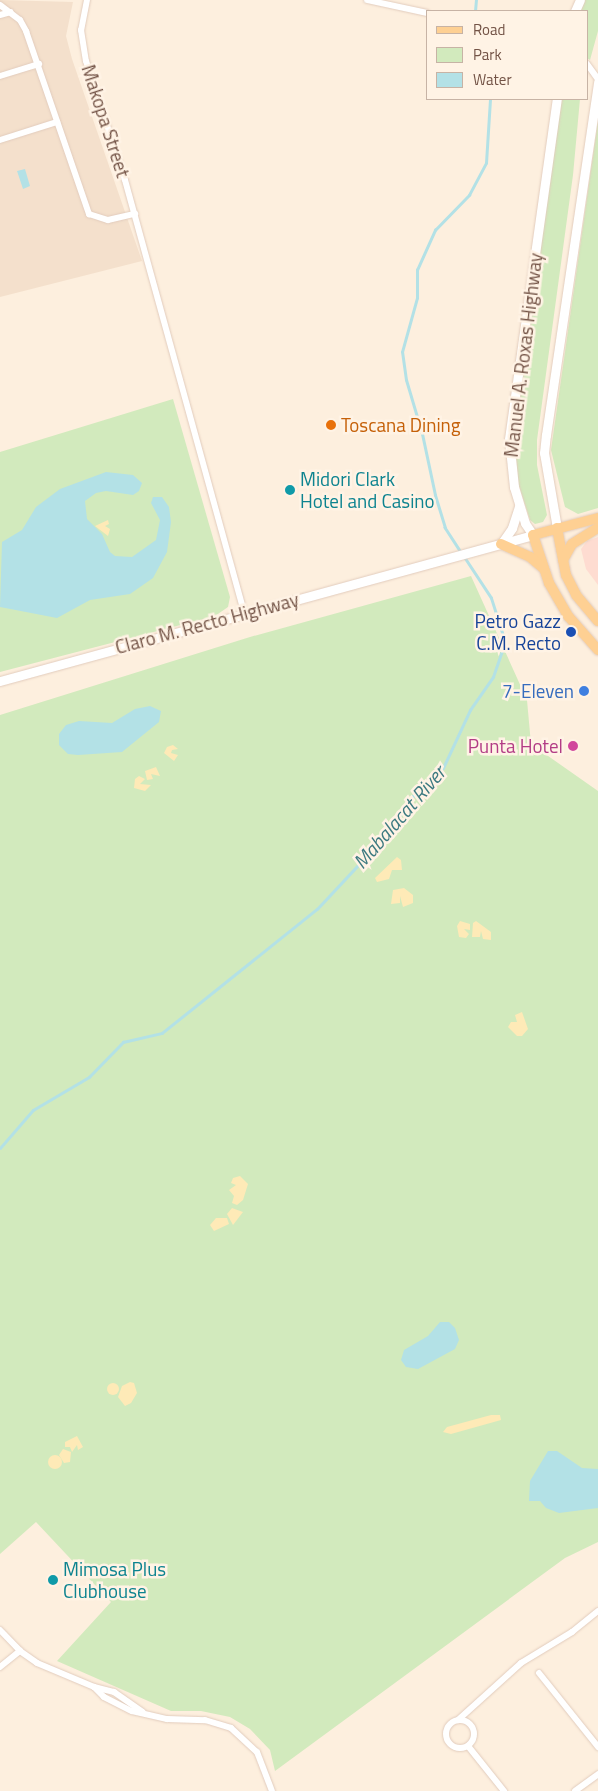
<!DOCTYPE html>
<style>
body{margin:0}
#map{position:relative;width:598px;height:1791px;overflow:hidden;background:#fdefde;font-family:"Titillium Web",sans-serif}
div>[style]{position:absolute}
.residential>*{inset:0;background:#f4e0cc}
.commercial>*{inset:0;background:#fedcd1}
.green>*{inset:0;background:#d2eabd}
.sand>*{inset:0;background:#feeab7}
.round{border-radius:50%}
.water>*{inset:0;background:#b3e1e6}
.stream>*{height:2.5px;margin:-1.25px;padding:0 1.25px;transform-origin:1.25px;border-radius:1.25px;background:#b3e1e6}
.roads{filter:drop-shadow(0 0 1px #e2ccbd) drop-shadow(0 0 1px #e2ccbd)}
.minor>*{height:6px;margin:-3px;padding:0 3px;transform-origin:3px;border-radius:3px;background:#fff}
.minor>.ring{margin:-3px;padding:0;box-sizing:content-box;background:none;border:6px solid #fff;border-radius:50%}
.secondary>*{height:9px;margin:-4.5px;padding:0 4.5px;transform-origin:4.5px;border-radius:4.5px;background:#fff}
.primary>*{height:10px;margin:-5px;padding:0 5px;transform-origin:5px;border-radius:5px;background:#fed093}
.dots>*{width:14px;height:14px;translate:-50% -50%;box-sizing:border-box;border:2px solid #fff3e5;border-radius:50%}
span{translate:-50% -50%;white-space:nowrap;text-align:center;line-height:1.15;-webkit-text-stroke:5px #fff3e5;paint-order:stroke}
.street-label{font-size:19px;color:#735346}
.food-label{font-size:19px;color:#c56008}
.left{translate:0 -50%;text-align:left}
.culture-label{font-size:19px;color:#0d838f}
.transit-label{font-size:19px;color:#164399}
.right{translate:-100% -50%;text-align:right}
.shop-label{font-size:19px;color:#366cbe}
.hotel-label{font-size:19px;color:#b23c85}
.water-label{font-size:20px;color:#3c7980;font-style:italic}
.legend{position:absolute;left:426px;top:10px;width:162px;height:90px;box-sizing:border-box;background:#fff3e5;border:1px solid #c7b3a5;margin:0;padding:6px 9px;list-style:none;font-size:15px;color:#735346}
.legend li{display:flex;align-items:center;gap:10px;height:25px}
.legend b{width:25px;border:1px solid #c7b3a5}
</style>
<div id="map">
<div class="residential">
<div style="clip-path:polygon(0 0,73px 2px,66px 36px,72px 59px,142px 261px,0 297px)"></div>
</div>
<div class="commercial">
<div style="clip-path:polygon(598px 537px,598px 585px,586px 569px,581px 549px,587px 541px)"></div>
</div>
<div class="green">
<div style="clip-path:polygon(583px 0,598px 0,598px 31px,590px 60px,587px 58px,587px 11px,580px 11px)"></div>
<div style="clip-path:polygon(560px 99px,580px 99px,573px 175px,537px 440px,537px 465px,547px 515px,543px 522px,535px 524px,530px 520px,518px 483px,512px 446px)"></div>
<div style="clip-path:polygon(598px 120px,598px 508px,578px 514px,565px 507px,551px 450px)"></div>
<div style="clip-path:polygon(173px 399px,230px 597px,228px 607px,215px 616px,0 672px,0 452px)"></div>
<div style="clip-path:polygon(471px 576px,527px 700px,531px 744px,598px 791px,598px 1542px,565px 1558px,275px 1771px,270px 1750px,250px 1729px,230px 1717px,201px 1711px,171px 1711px,57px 1661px,111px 1602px,36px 1522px,0 1554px,0 715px,250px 637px)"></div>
</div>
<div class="sand">
<div style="clip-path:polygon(108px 520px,109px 524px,105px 526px,110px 529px,108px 536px,95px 526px)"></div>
<div style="clip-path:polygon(173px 745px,178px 749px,172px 750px,171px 753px,178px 755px,174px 761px,164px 753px,167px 747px)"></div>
<div style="clip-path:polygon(156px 767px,160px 776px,151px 774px,153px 779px,147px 780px,145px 771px)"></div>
<div style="clip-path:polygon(139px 776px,145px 779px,140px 784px,151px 785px,145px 791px,134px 788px,135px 779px)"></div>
<div style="clip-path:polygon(397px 857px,401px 860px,402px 870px,392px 870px,389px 879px,377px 882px,375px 878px)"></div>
<div style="clip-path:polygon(404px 888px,413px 895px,413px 903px,403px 907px,400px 896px,400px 903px,391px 904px,393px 890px)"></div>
<div style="clip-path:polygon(460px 921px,470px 924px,470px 930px,464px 929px,469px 934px,466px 938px,459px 937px,457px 926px)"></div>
<div style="clip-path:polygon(476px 921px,491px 932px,491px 940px,483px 939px,481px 931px,480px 937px,472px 937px,473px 923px)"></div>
<div style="clip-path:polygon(522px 1012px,528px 1029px,522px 1036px,517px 1036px,508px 1027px,511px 1022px,517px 1022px,515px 1015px)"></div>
<div style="clip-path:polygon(240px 1176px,248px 1184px,243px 1200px,237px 1205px,232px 1203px,234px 1196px,229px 1190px,236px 1185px,231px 1183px,233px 1178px)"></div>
<div style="clip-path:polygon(232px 1208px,243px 1212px,233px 1225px,227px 1214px)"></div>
<div style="clip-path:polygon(216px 1218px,227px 1218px,229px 1224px,214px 1231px,210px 1225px)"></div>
<div style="clip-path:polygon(130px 1382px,134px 1383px,137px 1393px,131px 1403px,125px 1406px,118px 1397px,122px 1386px)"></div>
<div class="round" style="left:107px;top:1383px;width:12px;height:12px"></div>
<div style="clip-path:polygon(491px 1415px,500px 1415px,501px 1420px,451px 1434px,443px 1432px,447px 1427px)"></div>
<div style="clip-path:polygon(77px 1436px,83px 1447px,78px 1450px,77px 1445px,72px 1452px,70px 1447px,65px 1447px,65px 1442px)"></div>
<div style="clip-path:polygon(63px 1449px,71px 1452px,70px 1462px,64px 1463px,59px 1455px)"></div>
<div class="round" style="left:48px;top:1455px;width:14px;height:14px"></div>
</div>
<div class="water">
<div style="clip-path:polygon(25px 169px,30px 186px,23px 189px,17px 171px)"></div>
<div style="clip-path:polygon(106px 472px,133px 475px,142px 483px,139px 491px,133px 495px,106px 491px,96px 493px,85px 501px,87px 519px,102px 534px,110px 552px,115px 556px,132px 557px,156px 540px,160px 520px,151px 503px,153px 497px,162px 497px,169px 507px,171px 522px,167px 552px,153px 578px,130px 594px,90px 600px,57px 618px,0 607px,2px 542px,22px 530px,36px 507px,60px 489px)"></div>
<div style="clip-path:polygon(150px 706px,161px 711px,159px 722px,122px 752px,78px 755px,68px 754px,59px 745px,59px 734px,66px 725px,79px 721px,112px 723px,135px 709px)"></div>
<div style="clip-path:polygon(440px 1322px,449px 1322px,455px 1328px,459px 1340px,455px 1349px,418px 1369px,406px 1367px,401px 1360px,404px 1350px,428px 1336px)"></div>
<div style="clip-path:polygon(548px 1451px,557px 1451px,582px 1468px,598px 1469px,598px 1508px,559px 1513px,546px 1508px,540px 1501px,529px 1501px,530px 1481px)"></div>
</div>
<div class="stream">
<div style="left:475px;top:11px;width:11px;rotate:-85deg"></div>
<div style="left:461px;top:553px;width:30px;rotate:-123deg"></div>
<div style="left:445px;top:528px;width:34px;rotate:-107deg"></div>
<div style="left:435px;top:495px;width:62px;rotate:-102deg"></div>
<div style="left:422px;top:434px;width:56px;rotate:-106.5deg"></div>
<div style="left:406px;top:380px;width:28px;rotate:-98deg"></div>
<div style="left:402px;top:352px;width:56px;rotate:-74.5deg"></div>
<div style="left:417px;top:298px;width:28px;rotate:-90deg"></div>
<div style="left:417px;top:270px;width:44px;rotate:-65.8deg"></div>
<div style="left:435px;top:230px;width:49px;rotate:-45.8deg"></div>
<div style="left:469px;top:195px;width:36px;rotate:-62deg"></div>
<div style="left:486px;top:163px;width:64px;rotate:-86.4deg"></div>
<div style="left:0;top:1148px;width:50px;rotate:-49deg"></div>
<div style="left:33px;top:1110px;width:65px;rotate:-30.5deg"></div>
<div style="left:89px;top:1077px;width:49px;rotate:-45.8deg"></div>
<div style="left:123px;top:1042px;width:40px;rotate:-13deg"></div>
<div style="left:162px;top:1033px;width:198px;rotate:-38.7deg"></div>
<div style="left:317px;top:909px;width:105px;rotate:-46.9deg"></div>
<div style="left:389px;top:832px;width:43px;rotate:-56.3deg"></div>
<div style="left:413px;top:796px;width:41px;rotate:-43deg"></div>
<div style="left:443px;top:768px;width:64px;rotate:-65deg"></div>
<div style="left:470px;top:710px;width:40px;rotate:-55.1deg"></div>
<div style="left:493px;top:677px;width:37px;rotate:-71deg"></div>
<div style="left:505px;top:642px;width:46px;rotate:-107.7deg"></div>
<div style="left:491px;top:598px;width:49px;rotate:-123.4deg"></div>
</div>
<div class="roads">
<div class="minor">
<div style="left:87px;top:0;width:31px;rotate:101deg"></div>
<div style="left:81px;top:30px;width:31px;rotate:81deg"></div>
<div style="left:86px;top:61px;width:125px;rotate:71.9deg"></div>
<div style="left:125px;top:180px;width:448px;rotate:74.6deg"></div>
<div style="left:367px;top:0;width:61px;rotate:12.2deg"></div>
<div style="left:0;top:5px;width:25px;rotate:37deg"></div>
<div style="left:20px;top:20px;width:13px;rotate:61deg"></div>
<div style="left:26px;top:31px;width:194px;rotate:71deg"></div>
<div style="left:89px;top:214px;width:20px;rotate:18deg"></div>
<div style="left:108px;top:220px;width:28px;rotate:-13deg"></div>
<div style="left:0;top:15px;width:11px;rotate:-15deg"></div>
<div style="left:587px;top:64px;width:19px;rotate:54deg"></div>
<div style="left:0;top:76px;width:41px;rotate:-17.1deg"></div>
<div style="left:0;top:140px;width:60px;rotate:-17.5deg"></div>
<div style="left:0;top:1630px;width:29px;rotate:46deg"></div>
<div style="left:20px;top:1651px;width:21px;rotate:35deg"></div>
<div style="left:37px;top:1663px;width:62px;rotate:22.8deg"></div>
<div style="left:94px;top:1687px;width:21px;rotate:14deg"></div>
<div style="left:114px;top:1692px;width:35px;rotate:35deg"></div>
<div style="left:0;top:1667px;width:26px;rotate:-39deg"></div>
<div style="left:539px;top:1673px;width:95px;rotate:51.4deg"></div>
<div style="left:94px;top:1687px;width:14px;rotate:45deg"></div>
<div style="left:104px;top:1697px;width:31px;rotate:27deg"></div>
<div style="left:132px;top:1711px;width:36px;rotate:13deg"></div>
<div style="left:167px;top:1719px;width:38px;rotate:2deg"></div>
<div style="left:205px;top:1720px;width:27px;rotate:17deg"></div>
<div style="left:231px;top:1728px;width:35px;rotate:43deg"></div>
<div style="left:257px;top:1752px;width:42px;rotate:69deg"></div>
<div class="ring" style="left:446px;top:1720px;width:22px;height:22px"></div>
<div style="left:458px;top:1720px;width:85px;rotate:-42.1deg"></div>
<div style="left:521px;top:1663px;width:60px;rotate:-31.3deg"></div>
<div style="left:572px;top:1632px;width:33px;rotate:-39deg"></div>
<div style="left:468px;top:1746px;width:58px;rotate:51.3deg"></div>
<div style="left:575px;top:1791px;width:29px;rotate:-36deg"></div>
</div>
<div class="secondary">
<div style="left:575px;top:11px;width:12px;rotate:-66deg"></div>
<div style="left:557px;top:528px;width:76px;rotate:-99.8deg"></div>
<div style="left:544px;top:453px;width:18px;rotate:-84deg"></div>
<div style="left:546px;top:435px;width:357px;rotate:-81.6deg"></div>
<div style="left:501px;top:544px;width:19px;rotate:-55deg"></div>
<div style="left:512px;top:528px;width:23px;rotate:-72deg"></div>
<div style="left:0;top:681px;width:553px;rotate:-15.32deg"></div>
<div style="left:533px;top:535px;width:14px;rotate:-124deg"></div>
<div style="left:525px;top:523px;width:38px;rotate:-107deg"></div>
<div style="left:514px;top:487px;width:48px;rotate:-95.9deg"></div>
<div style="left:509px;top:439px;width:343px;rotate:-82deg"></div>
</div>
<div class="primary">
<div style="left:598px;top:518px;width:67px;rotate:165.3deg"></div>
<div style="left:533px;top:535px;width:51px;rotate:71.6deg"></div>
<div style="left:549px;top:583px;width:39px;rotate:60deg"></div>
<div style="left:569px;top:617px;width:44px;rotate:48.7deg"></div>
<div style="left:557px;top:528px;width:48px;rotate:79.2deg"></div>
<div style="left:566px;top:575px;width:22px;rotate:63deg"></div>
<div style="left:576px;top:595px;width:34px;rotate:50deg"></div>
<div style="left:501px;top:544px;width:32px;rotate:24deg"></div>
<div style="left:530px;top:557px;width:17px;rotate:40deg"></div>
<div style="left:563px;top:560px;width:18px;rotate:-61deg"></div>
<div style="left:572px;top:544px;width:31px;rotate:-32deg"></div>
</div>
</div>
<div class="dots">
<div style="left:331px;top:425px;background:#e8710a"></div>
<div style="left:290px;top:490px;background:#0f9aa8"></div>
<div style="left:571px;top:632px;background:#1a4fb4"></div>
<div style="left:584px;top:691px;background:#3f7fe0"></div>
<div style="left:573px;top:746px;background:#d1479c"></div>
<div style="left:53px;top:1580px;background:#0f9aa8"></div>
</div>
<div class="street-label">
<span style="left:106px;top:121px;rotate:72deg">Makopa Street</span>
<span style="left:523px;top:355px;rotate:-83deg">Manuel A. Roxas Highway</span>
<span style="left:207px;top:623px;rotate:-15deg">Claro M. Recto Highway</span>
</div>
<div class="food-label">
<span class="left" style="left:341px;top:425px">Toscana Dining</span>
</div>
<div class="culture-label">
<span class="left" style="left:300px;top:490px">Midori Clark<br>Hotel and Casino</span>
<span class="left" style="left:63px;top:1580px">Mimosa Plus<br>Clubhouse</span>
</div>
<div class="transit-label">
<span class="right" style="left:561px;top:632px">Petro Gazz<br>C.M. Recto</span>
</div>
<div class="shop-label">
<span class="right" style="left:574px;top:691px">7-Eleven</span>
</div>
<div class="hotel-label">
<span class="right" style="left:563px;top:746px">Punta Hotel</span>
</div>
<div class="water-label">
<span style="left:399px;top:817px;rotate:-49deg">Mabalacat River</span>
</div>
<ul class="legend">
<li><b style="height:6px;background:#fed093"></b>Road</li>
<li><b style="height:14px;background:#d2eabd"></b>Park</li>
<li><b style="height:14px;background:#b3e1e6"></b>Water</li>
</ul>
</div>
